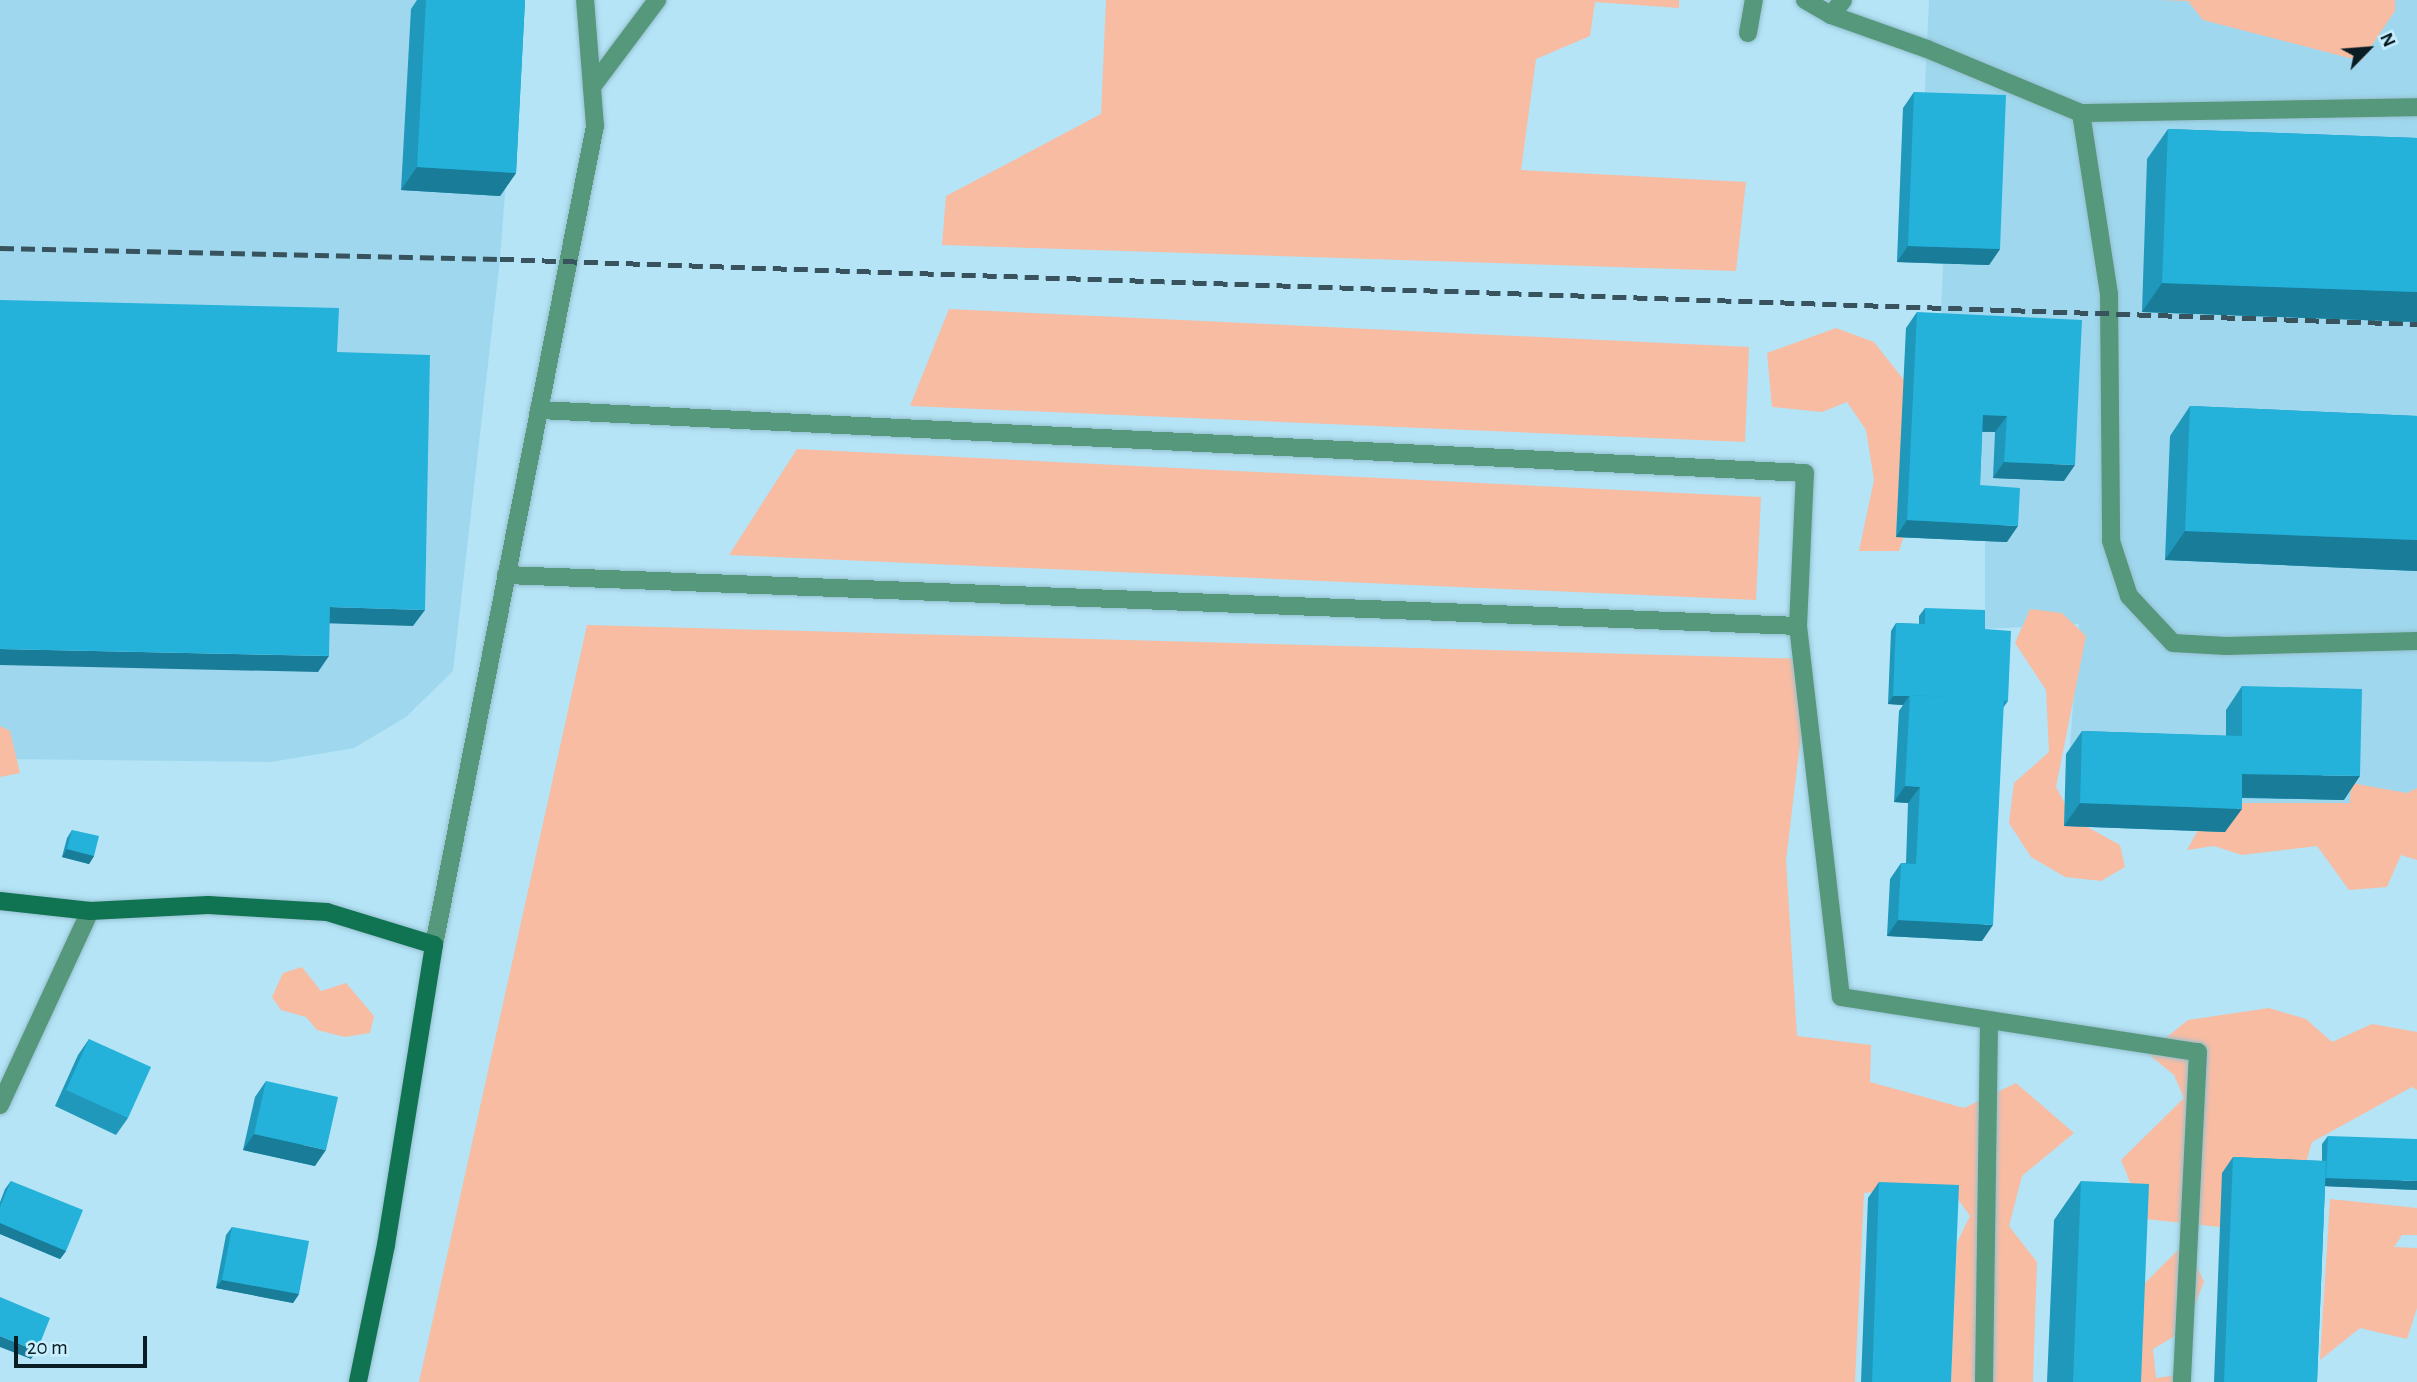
<!DOCTYPE html>
<style>
body{margin:0}
#map{position:relative;width:2417px;height:1382px;overflow:hidden;background:#b4e4f6;font-family:"Alegreya Sans",sans-serif}
div>[style]{position:absolute}
.built>*{inset:0;background:#9fd8ee}
.green>*{inset:0;background:#f8bca3}
.roads{filter:drop-shadow(0 0 2px #95c0d0) drop-shadow(0 0 2px #95c0d0)}
.lane>*{height:18px;margin:-9px;padding:0 9px;transform-origin:9px;border-radius:9px;background:#55987b}
.street>*{height:18px;margin:-9px;padding:0 9px;transform-origin:9px;border-radius:9px;background:#55987b}
.secondary>*{height:18px;margin:-9px;padding:0 9px;transform-origin:9px;border-radius:9px;background:#107351}
.rail>*{height:5px;margin-top:-2.5px;transform-origin:0;background:repeating-linear-gradient(90deg,#38535d 0 14px,transparent 0 21px)}
.wall>*{inset:0;background:#1f98bb}
.shaded-wall>*{inset:0;background:#197c99}
.building>*{inset:0;background:#24b1da}
span{translate:-50% -50%;white-space:nowrap;text-align:center;line-height:1.15;-webkit-text-stroke:5px #c9effe;paint-order:stroke}
.north{position:absolute;left:2333px;top:14px;width:70px;height:70px;-webkit-text-stroke:5px #c9effe;paint-order:stroke;rotate:65deg;font-size:19px;font-weight:700;line-height:28px;text-align:center;color:#0a1d24}
.north::after{content:'';display:block;margin:auto;width:24px;height:32px;background:#0a1d24;clip-path:polygon(50% 0,100% 100%,50% 72%,0 100%)}
.scale{position:absolute;left:14px;top:1336px;width:133px;height:32px;box-sizing:border-box;border:4px solid #0a1d24;border-top:0;padding-left:9px;font-size:21px;line-height:24px;white-space:nowrap;color:#0a1d24;-webkit-text-stroke:5px #c9effe;paint-order:stroke}
</style>
<div id="map">
<div class="built">
<div style="clip-path:polygon(0 0,513px 0,519px 12px,500px 259px,453px 671px,406px 717px,354px 748px,271px 762px,0 759px)"></div>
<div style="clip-path:polygon(1929px 0,2417px 0,2417px 833px,2064px 826px,2079px 624px,1985px 629px,1985px 541px,1896px 537px,1906px 328px,1940px 330px,1941px 310px,1943px 264px,1897px 262px,1903px 108px,1924px 109px)"></div>
</div>
<div class="green">
<div style="clip-path:polygon(1106px 0,1679px 0,1679px 8px,1595px 2px,1590px 36px,1536px 59px,1521px 170px,1746px 182px,1736px 271px,942px 245px,946px 196px,1101px 114px)"></div>
<div style="clip-path:polygon(2160px 0,2395px 0,2395px 11px,2361px 61px,2203px 20px,2188px 1px)"></div>
<div style="clip-path:polygon(949px 309px,1749px 347px,1745px 442px,910px 406px)"></div>
<div style="clip-path:polygon(1836px 328px,1874px 342px,1918px 398px,1913px 508px,1899px 551px,1859px 551px,1874px 480px,1866px 430px,1847px 402px,1822px 412px,1772px 407px,1767px 353px)"></div>
<div style="clip-path:polygon(797px 449px,1761px 497px,1756px 600px,729px 555px)"></div>
<div style="clip-path:polygon(2030px 609px,2062px 613px,2086px 636px,2056px 787px,2073px 819px,2120px 845px,2125px 867px,2101px 881px,2065px 877px,2031px 857px,2009px 823px,2014px 783px,2049px 752px,2046px 690px,2015px 643px)"></div>
<div style="clip-path:polygon(587px 625px,1810px 659px,1786px 861px,1797px 1036px,1871px 1045px,1870px 1082px,1964px 1108px,2016px 1083px,2074px 1133px,2022px 1176px,2009px 1226px,2037px 1262px,2033px 1382px,1951px 1382px,1957px 1243px,1970px 1216px,1948px 1185px,1864px 1193px,1855px 1382px,419px 1382px)"></div>
<div style="clip-path:polygon(0 726px,10px 731px,20px 773px,0 777px)"></div>
<div style="clip-path:polygon(2351px 783px,2407px 793px,2417px 788px,2417px 860px,2401px 855px,2387px 887px,2349px 890px,2317px 846px,2242px 855px,2214px 846px,2187px 850px,2203px 821px,2238px 803px,2350px 803px)"></div>
<div style="clip-path:polygon(302px 967px,321px 991px,346px 983px,374px 1016px,370px 1033px,345px 1037px,317px 1030px,306px 1017px,281px 1010px,272px 997px,283px 973px)"></div>
<div style="clip-path:polygon(2269px 1008px,2306px 1019px,2332px 1042px,2372px 1024px,2417px 1032px,2417px 1090px,2412px 1087px,2312px 1142px,2299px 1186px,2229px 1228px,2145px 1219px,2121px 1160px,2184px 1098px,2174px 1075px,2147px 1053px,2188px 1020px)"></div>
<div style="clip-path:polygon(2330px 1199px,2417px 1208px,2417px 1235px,2402px 1235px,2394px 1247px,2417px 1248px,2417px 1308px,2407px 1339px,2360px 1328px,2320px 1360px)"></div>
<div style="clip-path:polygon(2178px 1250px,2191px 1253px,2204px 1282px,2185px 1330px,2153px 1349px,2156px 1378px,2184px 1374px,2188px 1382px,2099px 1382px,2144px 1284px)"></div>
</div>
<div class="roads">
<div class="lane">
<div style="left:1805px;top:0;width:30px;rotate:30deg"></div>
<div style="left:1831px;top:15px;width:102px;rotate:19.5deg"></div>
<div style="left:1927px;top:49px;width:167px;rotate:22.6deg"></div>
<div style="left:2081px;top:113px;width:336px;rotate:-1deg"></div>
<div style="left:1831px;top:15px;width:19px;rotate:-51deg"></div>
<div style="left:1748px;top:33px;width:34px;rotate:-80deg"></div>
<div style="left:592px;top:87px;width:109px;rotate:-53.2deg"></div>
<div style="left:2081px;top:113px;width:183px;rotate:81.2deg"></div>
<div style="left:2109px;top:294px;width:247px;rotate:89.5deg"></div>
<div style="left:2111px;top:541px;width:58px;rotate:71.9deg"></div>
<div style="left:2129px;top:596px;width:64px;rotate:46.9deg"></div>
<div style="left:2173px;top:643px;width:53px;rotate:3.2deg"></div>
<div style="left:2226px;top:646px;width:191px;rotate:-1.5deg"></div>
<div style="left:506px;top:575px;width:1293px;rotate:2.26deg"></div>
<div style="left:1798px;top:626px;width:153px;rotate:-87.4deg"></div>
<div style="left:1805px;top:473px;width:1268px;rotate:-177.15deg"></div>
<div style="left:1798px;top:626px;width:373px;rotate:83.4deg"></div>
<div style="left:1841px;top:997px;width:361px;rotate:8.8deg"></div>
<div style="left:2198px;top:1052px;width:330px;rotate:92.8deg"></div>
<div style="left:1984px;top:1382px;width:361px;rotate:-89.2deg"></div>
</div>
<div class="street">
<div style="left:434px;top:945px;width:835px;rotate:-78.88deg"></div>
<div style="left:595px;top:126px;width:126px;rotate:-94.5deg"></div>
<div style="left:0;top:1105px;width:214px;rotate:-65.1deg"></div>
</div>
<div class="secondary">
<div style="left:0;top:901px;width:91px;rotate:6.3deg"></div>
<div style="left:90px;top:911px;width:118px;rotate:-2.9deg"></div>
<div style="left:208px;top:905px;width:119px;rotate:3.4deg"></div>
<div style="left:327px;top:912px;width:112px;rotate:17.1deg"></div>
<div style="left:434px;top:945px;width:304px;rotate:99.1deg"></div>
<div style="left:386px;top:1245px;width:140px;rotate:101.6deg"></div>
</div>
</div>
<div class="rail">
<div style="left:0;top:248px;width:500px;rotate:1.26deg"></div>
<div style="left:500px;top:259px;width:1918px;rotate:1.94deg"></div>
</div>
<div class="wall">
<div style="clip-path:polygon(417px 0,525px 0,516px 173px,500px 196px,401px 190px,411px 9px)"></div>
<div style="clip-path:polygon(1914px 92px,2000px 249px,1989px 265px,1897px 262px,1903px 108px)"></div>
<div style="clip-path:polygon(2168px 129px,2417px 138px,2417px 322px,2142px 312px,2147px 159px)"></div>
<div style="clip-path:polygon(1917px 312px,2064px 481px,1993px 478px,1995px 432px,1982px 432px,1980px 485px,2007px 542px,1896px 537px,1906px 328px)"></div>
<div style="clip-path:polygon(2190px 406px,2417px 416px,2417px 571px,2165px 560px,2170px 436px)"></div>
<div style="clip-path:polygon(1925px 608px,1985px 629px,2008px 701px,2003px 708px,1982px 941px,1887px 936px,1890px 879px,1901px 863px,1906px 863px,1908px 803px,1894px 802px,1899px 711px,1903px 705px,1888px 704px,1891px 631px,1896px 623px,1919px 624px,1919px 616px)"></div>
<div style="clip-path:polygon(2242px 686px,2344px 800px,2242px 798px,2225px 832px,2064px 826px,2066px 754px,2082px 731px,2226px 736px,2226px 710px)"></div>
<div style="clip-path:polygon(72px 830px,94px 856px,89px 864px,62px 857px,67px 838px)"></div>
<div style="clip-path:polygon(89px 1039px,128px 1118px,116px 1135px,55px 1106px,78px 1055px)"></div>
<div style="clip-path:polygon(266px 1081px,315px 1166px,243px 1150px,255px 1097px)"></div>
<div style="clip-path:polygon(2328px 1136px,2417px 1190px,2325px 1186px,2317px 1382px,2214px 1382px,2222px 1173px,2233px 1157px,2322px 1161px,2322px 1144px)"></div>
<div style="clip-path:polygon(11px 1181px,66px 1251px,60px 1259px,0 1234px,0 1202px,5px 1189px)"></div>
<div style="clip-path:polygon(2081px 1181px,2141px 1382px,2047px 1382px,2054px 1220px)"></div>
<div style="clip-path:polygon(1879px 1182px,1951px 1382px,1861px 1382px,1868px 1198px)"></div>
<div style="clip-path:polygon(232px 1227px,299px 1294px,293px 1303px,216px 1288px,226px 1235px)"></div>
</div>
<div class="shaded-wall">
<div style="clip-path:polygon(417px 167px,516px 173px,500px 196px,401px 190px)"></div>
<div style="clip-path:polygon(1908px 246px,2000px 249px,1989px 265px,1897px 262px)"></div>
<div style="clip-path:polygon(2162px 283px,2417px 292px,2417px 322px,2142px 312px)"></div>
<div style="clip-path:polygon(1983px 415px,2007px 416px,1995px 432px,1972px 431px)"></div>
<div style="clip-path:polygon(2004px 462px,2075px 465px,2064px 481px,1993px 478px)"></div>
<div style="clip-path:polygon(1907px 520px,2018px 526px,2007px 542px,1896px 537px)"></div>
<div style="clip-path:polygon(2185px 531px,2417px 540px,2417px 571px,2165px 560px)"></div>
<div style="clip-path:polygon(330px 607px,425px 610px,413px 626px,319px 623px)"></div>
<div style="clip-path:polygon(0 649px,329px 656px,318px 672px,0 665px)"></div>
<div style="clip-path:polygon(1893px 696px,1909px 696px,1903px 705px,1888px 704px)"></div>
<div style="clip-path:polygon(2242px 774px,2360px 776px,2344px 800px,2225px 797px)"></div>
<div style="clip-path:polygon(1905px 786px,1920px 787px,1908px 803px,1894px 802px)"></div>
<div style="clip-path:polygon(2080px 803px,2242px 809px,2225px 832px,2064px 826px)"></div>
<div style="clip-path:polygon(67px 849px,94px 856px,89px 864px,62px 857px)"></div>
<div style="clip-path:polygon(1898px 920px,1993px 925px,1982px 941px,1887px 936px)"></div>
<div style="clip-path:polygon(254px 1134px,326px 1150px,315px 1166px,243px 1150px)"></div>
<div style="clip-path:polygon(2326px 1178px,2417px 1181px,2417px 1190px,2321px 1186px)"></div>
<div style="clip-path:polygon(0 1223px,66px 1251px,60px 1259px,0 1234px)"></div>
<div style="clip-path:polygon(222px 1280px,299px 1294px,293px 1303px,216px 1288px)"></div>
<div style="clip-path:polygon(0 1336px,37px 1351px,31px 1359px,0 1347px)"></div>
</div>
<div class="building">
<div style="clip-path:polygon(426px 0,525px 0,516px 173px,417px 167px)"></div>
<div style="clip-path:polygon(1914px 92px,2006px 95px,2000px 249px,1908px 246px)"></div>
<div style="clip-path:polygon(2168px 129px,2417px 138px,2417px 292px,2162px 283px)"></div>
<div style="clip-path:polygon(0 300px,339px 308px,337px 352px,430px 355px,425px 610px,330px 607px,329px 656px,0 649px)"></div>
<div style="clip-path:polygon(1917px 312px,2082px 320px,2075px 465px,2004px 462px,2007px 416px,1983px 415px,1980px 485px,2020px 488px,2018px 526px,1907px 520px)"></div>
<div style="clip-path:polygon(2190px 406px,2417px 416px,2417px 540px,2185px 531px)"></div>
<div style="clip-path:polygon(1925px 608px,1985px 610px,1985px 629px,2011px 631px,2008px 701px,1910px 695px,1910px 696px,1893px 696px,1896px 623px,1925px 624px)"></div>
<div style="clip-path:polygon(2242px 686px,2362px 689px,2360px 776px,2242px 774px,2242px 809px,2080px 803px,2082px 731px,2242px 736px)"></div>
<div style="clip-path:polygon(1910px 695px,2004px 700px,1993px 925px,1898px 920px,1901px 863px,1916px 864px,1920px 787px,1905px 786px)"></div>
<div style="clip-path:polygon(72px 830px,99px 836px,94px 856px,67px 849px)"></div>
<div style="clip-path:polygon(89px 1039px,151px 1067px,128px 1118px,66px 1090px)"></div>
<div style="clip-path:polygon(266px 1081px,338px 1097px,326px 1150px,254px 1134px)"></div>
<div style="clip-path:polygon(2328px 1136px,2417px 1139px,2417px 1181px,2326px 1178px)"></div>
<div style="clip-path:polygon(2233px 1157px,2326px 1161px,2317px 1382px,2224px 1382px)"></div>
<div style="clip-path:polygon(11px 1181px,83px 1210px,66px 1251px,0 1223px,0 1207px)"></div>
<div style="clip-path:polygon(2081px 1181px,2149px 1184px,2141px 1382px,2073px 1382px)"></div>
<div style="clip-path:polygon(1879px 1182px,1959px 1185px,1951px 1382px,1872px 1382px)"></div>
<div style="clip-path:polygon(232px 1227px,309px 1241px,299px 1294px,222px 1280px)"></div>
<div style="clip-path:polygon(0 1297px,50px 1318px,37px 1351px,0 1336px)"></div>
</div>
<div class="north">N</div>
<div class="scale">20 m</div>
</div>
